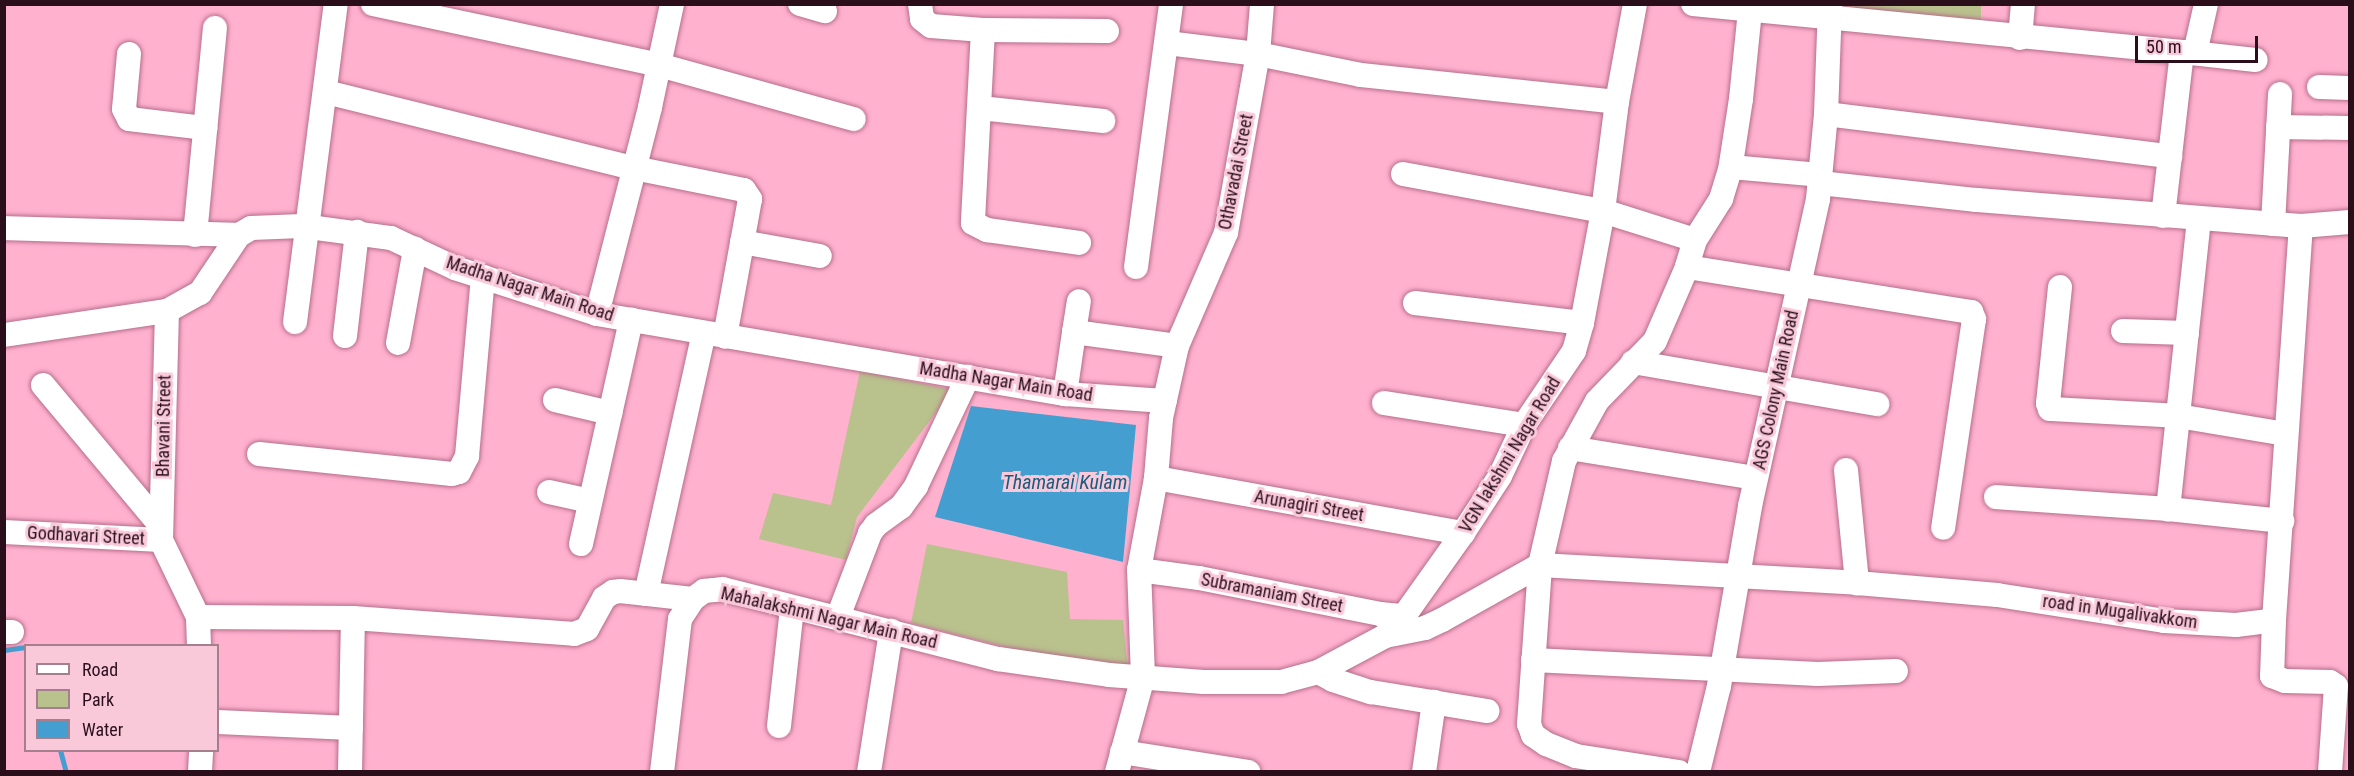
<!DOCTYPE html>
<style>
body{margin:0}
#map{position:relative;width:2354px;height:776px;overflow:hidden;background:#ffb1ce;font-family:"Roboto Condensed",sans-serif}
div>[style]{position:absolute}
.green>*{inset:0;background:#b9c18d}
.water>*{inset:0;background:#449fd0}
.stream>*{height:5px;margin:-2.5px;padding:0 2.5px;transform-origin:2.5px;border-radius:2.5px;background:#449fd0}
.roads{filter:drop-shadow(0 0 2px #b76f8b) drop-shadow(0 0 2px #b76f8b)}
.minor>*{height:24px;margin:-12px;padding:0 12px;transform-origin:12px;border-radius:12px;background:#fff}
span{translate:-50% -50%;white-space:nowrap;text-align:center;line-height:1.15;-webkit-text-stroke:6px #f9c9da;paint-order:stroke}
.street-label{font-size:18px;color:#2a0f1b}
.water-label{font-size:20px;color:#185c7e;font-style:italic}
.frame{position:absolute;inset:0;border:6px solid #2a0f1b;pointer-events:none}
.legend{position:absolute;left:24px;top:644px;width:195px;height:108px;box-sizing:border-box;background:#f9c9da;border:2px solid #a67f8e;margin:0;padding:8px 10px;list-style:none;font-size:18px;color:#2a0f1b}
.legend li{display:flex;align-items:center;gap:12px;height:30px}
.legend b{width:30px;border:2px solid #a67f8e}
.scale{position:absolute;left:2135px;top:36px;width:123px;height:27px;box-sizing:border-box;border:3px solid #2a0f1b;border-top:0;padding-left:8px;font-size:18px;line-height:21px;white-space:nowrap;color:#2a0f1b;-webkit-text-stroke:4px #f9c9da;paint-order:stroke}
</style>
<div id="map">
<div class="green">
<div style="clip-path:polygon(1831px 5px,1981px 5px,1981px 22px,1831px 17px)"></div>
<div style="clip-path:polygon(860px 371px,953px 390px,857px 517px,846px 560px,759px 539px,773px 493px,831px 505px)"></div>
<div style="clip-path:polygon(927px 544px,1067px 572px,1070px 619px,1123px 620px,1128px 669px,1065px 662px,911px 623px)"></div>
</div>
<div class="water">
<div style="clip-path:polygon(971px 406px,1136px 425px,1123px 562px,935px 517px)"></div>
</div>
<div class="stream">
<div style="left:4px;top:650px;width:22px;rotate:-8deg"></div>
<div style="left:60px;top:750px;width:23px;rotate:75deg"></div>
</div>
<div class="roads">
<div class="minor">
<div style="left:373px;top:4px;width:292px;rotate:12deg"></div>
<div style="left:659px;top:65px;width:202px;rotate:15.5deg"></div>
<div style="left:800px;top:4px;width:26px;rotate:16deg"></div>
<div style="left:920px;top:4px;width:15px;rotate:82deg"></div>
<div style="left:922px;top:19px;width:11px;rotate:38deg"></div>
<div style="left:931px;top:26px;width:52px;rotate:4.4deg"></div>
<div style="left:983px;top:30px;width:124px;rotate:0.5deg"></div>
<div style="left:1693px;top:4px;width:491px;rotate:5.6deg"></div>
<div style="left:2182px;top:52px;width:165px;rotate:96.6deg"></div>
<div style="left:983px;top:30px;width:193px;rotate:93deg"></div>
<div style="left:973px;top:223px;width:16px;rotate:27deg"></div>
<div style="left:987px;top:230px;width:93px;rotate:8deg"></div>
<div style="left:2020px;top:38px;width:34px;rotate:-85deg"></div>
<div style="left:1167px;top:43px;width:92px;rotate:6.9deg"></div>
<div style="left:1258px;top:54px;width:105px;rotate:11.5deg"></div>
<div style="left:1361px;top:75px;width:257px;rotate:6deg"></div>
<div style="left:2182px;top:52px;width:74px;rotate:6.2deg"></div>
<div style="left:2195px;top:53px;width:50px;rotate:-77.3deg"></div>
<div style="left:129px;top:54px;width:55px;rotate:95.2deg"></div>
<div style="left:124px;top:109px;width:11px;rotate:63deg"></div>
<div style="left:129px;top:119px;width:77px;rotate:6.8deg"></div>
<div style="left:2319px;top:87px;width:31px;rotate:2deg"></div>
<div style="left:326px;top:92px;width:317px;rotate:13.9deg"></div>
<div style="left:634px;top:168px;width:112px;rotate:11.3deg"></div>
<div style="left:744px;top:190px;width:11px;rotate:56deg"></div>
<div style="left:750px;top:199px;width:140px;rotate:100.3deg"></div>
<div style="left:980px;top:108px;width:124px;rotate:6deg"></div>
<div style="left:1826px;top:114px;width:347px;rotate:7deg"></div>
<div style="left:2278px;top:127px;width:72px;rotate:0.8deg"></div>
<div style="left:1731px;top:167px;width:89px;rotate:5.1deg"></div>
<div style="left:1403px;top:174px;width:203px;rotate:10.5deg"></div>
<div style="left:1603px;top:211px;width:96px;rotate:17.5deg"></div>
<div style="left:1695px;top:240px;width:28px;rotate:107deg"></div>
<div style="left:1687px;top:267px;width:288px;rotate:9deg"></div>
<div style="left:1971px;top:312px;width:8px;rotate:67deg"></div>
<div style="left:1974px;top:319px;width:211px;rotate:98.4deg"></div>
<div style="left:1820px;top:183px;width:158px;rotate:6.2deg"></div>
<div style="left:1977px;top:200px;width:325px;rotate:4.6deg"></div>
<div style="left:2199px;top:219px;width:198px;rotate:96.1deg"></div>
<div style="left:2178px;top:416px;width:109px;rotate:9.5deg"></div>
<div style="left:2273px;top:224px;width:130px;rotate:-86.9deg"></div>
<div style="left:4px;top:228px;width:235px;rotate:1.7deg"></div>
<div style="left:195px;top:235px;width:208px;rotate:-84.5deg"></div>
<div style="left:1695px;top:240px;width:49px;rotate:-57.6deg"></div>
<div style="left:1721px;top:199px;width:30px;rotate:-73deg"></div>
<div style="left:1730px;top:170px;width:72px;rotate:-81.2deg"></div>
<div style="left:1741px;top:99px;width:89px;rotate:-84.2deg"></div>
<div style="left:742px;top:242px;width:79px;rotate:10.2deg"></div>
<div style="left:1136px;top:267px;width:265px;rotate:-82.4deg"></div>
<div style="left:2060px;top:287px;width:117px;rotate:95.9deg"></div>
<div style="left:2048px;top:403px;width:6px;rotate:72deg"></div>
<div style="left:2050px;top:409px;width:128px;rotate:3.1deg"></div>
<div style="left:2178px;top:416px;width:94px;rotate:96.1deg"></div>
<div style="left:2168px;top:509px;width:115px;rotate:6deg"></div>
<div style="left:1415px;top:303px;width:168px;rotate:6.8deg"></div>
<div style="left:167px;top:311px;width:229px;rotate:91.5deg"></div>
<div style="left:161px;top:540px;width:85px;rotate:64.3deg"></div>
<div style="left:198px;top:617px;width:29px;rotate:88deg"></div>
<div style="left:597px;top:314px;width:214px;rotate:-75.6deg"></div>
<div style="left:650px;top:107px;width:105px;rotate:-77.9deg"></div>
<div style="left:295px;top:322px;width:321px;rotate:-82.7deg"></div>
<div style="left:2123px;top:331px;width:64px;rotate:1.8deg"></div>
<div style="left:1074px;top:332px;width:31px;rotate:-81deg"></div>
<div style="left:4px;top:335px;width:165px;rotate:-8.4deg"></div>
<div style="left:167px;top:311px;width:38px;rotate:-29deg"></div>
<div style="left:200px;top:293px;width:70px;rotate:-56.1deg"></div>
<div style="left:239px;top:235px;width:14px;rotate:-30deg"></div>
<div style="left:251px;top:228px;width:51px;rotate:-2.2deg"></div>
<div style="left:302px;top:226px;width:90px;rotate:7.7deg"></div>
<div style="left:391px;top:238px;width:71px;rotate:25.1deg"></div>
<div style="left:455px;top:268px;width:149px;rotate:17.9deg"></div>
<div style="left:597px;top:314px;width:475px;rotate:9.7deg"></div>
<div style="left:1065px;top:394px;width:100px;rotate:4deg"></div>
<div style="left:345px;top:336px;width:105px;rotate:-83.4deg"></div>
<div style="left:398px;top:343px;width:96px;rotate:-79.7deg"></div>
<div style="left:1633px;top:362px;width:248px;rotate:9.8deg"></div>
<div style="left:43px;top:385px;width:184px;rotate:50.1deg"></div>
<div style="left:1065px;top:394px;width:63px;rotate:-81.7deg"></div>
<div style="left:1074px;top:332px;width:104px;rotate:7.7deg"></div>
<div style="left:555px;top:400px;width:57px;rotate:13.3deg"></div>
<div style="left:1384px;top:403px;width:142px;rotate:8.9deg"></div>
<div style="left:1570px;top:448px;width:188px;rotate:9.2deg"></div>
<div style="left:259px;top:454px;width:194px;rotate:5.9deg"></div>
<div style="left:452px;top:474px;width:7px;rotate:-16deg"></div>
<div style="left:459px;top:472px;width:18px;rotate:-63deg"></div>
<div style="left:467px;top:456px;width:180px;rotate:-84.9deg"></div>
<div style="left:1846px;top:470px;width:114px;rotate:84.4deg"></div>
<div style="left:1156px;top:478px;width:312px;rotate:10.2deg"></div>
<div style="left:549px;top:492px;width:42px;rotate:12.4deg"></div>
<div style="left:1996px;top:497px;width:172px;rotate:4deg"></div>
<div style="left:4px;top:532px;width:157px;rotate:2.9deg"></div>
<div style="left:581px;top:544px;width:230px;rotate:-77.4deg"></div>
<div style="left:1139px;top:570px;width:61px;rotate:7.6deg"></div>
<div style="left:1199px;top:578px;width:185px;rotate:11.2deg"></div>
<div style="left:1380px;top:614px;width:24px;rotate:5deg"></div>
<div style="left:646px;top:594px;width:267px;rotate:-77.5deg"></div>
<div style="left:198px;top:617px;width:155px;rotate:0.4deg"></div>
<div style="left:353px;top:618px;width:222px;rotate:4.1deg"></div>
<div style="left:574px;top:634px;width:14px;rotate:-21deg"></div>
<div style="left:587px;top:629px;width:35px;rotate:-61deg"></div>
<div style="left:604px;top:598px;width:11px;rotate:-34deg"></div>
<div style="left:613px;top:592px;width:7px;rotate:-8deg"></div>
<div style="left:620px;top:591px;width:73px;rotate:6.3deg"></div>
<div style="left:838px;top:617px;width:90px;rotate:-69.1deg"></div>
<div style="left:870px;top:533px;width:10px;rotate:-53deg"></div>
<div style="left:876px;top:525px;width:31px;rotate:-36deg"></div>
<div style="left:901px;top:507px;width:26px;rotate:-54deg"></div>
<div style="left:916px;top:486px;width:121px;rotate:-64.5deg"></div>
<div style="left:2274px;top:620px;width:56px;rotate:92deg"></div>
<div style="left:2272px;top:676px;width:14px;rotate:21deg"></div>
<div style="left:2285px;top:681px;width:45px;rotate:1.3deg"></div>
<div style="left:2330px;top:682px;width:7px;rotate:34deg"></div>
<div style="left:2336px;top:686px;width:86px;rotate:94deg"></div>
<div style="left:4px;top:632px;width:8px"></div>
<div style="left:1385px;top:636px;width:41px;rotate:-11.3deg"></div>
<div style="left:1425px;top:628px;width:19px;rotate:-25deg"></div>
<div style="left:1442px;top:620px;width:112px;rotate:-29.3deg"></div>
<div style="left:1540px;top:565px;width:318px;rotate:3.2deg"></div>
<div style="left:1857px;top:583px;width:141px;rotate:4.9deg"></div>
<div style="left:1997px;top:595px;width:169px;rotate:8.8deg"></div>
<div style="left:2164px;top:621px;width:72px;rotate:3.2deg"></div>
<div style="left:2236px;top:625px;width:38px;rotate:-7deg"></div>
<div style="left:2274px;top:620px;width:395px;rotate:-86.1deg"></div>
<div style="left:2301px;top:226px;width:49px;rotate:-4.7deg"></div>
<div style="left:1533px;top:660px;width:285px;rotate:2.8deg"></div>
<div style="left:1818px;top:674px;width:78px;rotate:-2.2deg"></div>
<div style="left:1318px;top:672px;width:17px;rotate:28deg"></div>
<div style="left:1333px;top:680px;width:40px;rotate:18deg"></div>
<div style="left:1371px;top:692px;width:118px;rotate:9.3deg"></div>
<div style="left:218px;top:722px;width:133px;rotate:2.6deg"></div>
<div style="left:779px;top:726px;width:119px;rotate:-83.7deg"></div>
<div style="left:1122px;top:752px;width:128px;rotate:9deg"></div>
<div style="left:200px;top:772px;width:22px;rotate:-87deg"></div>
<div style="left:350px;top:772px;width:154px;rotate:-88.9deg"></div>
<div style="left:662px;top:772px;width:154px;rotate:-83.3deg"></div>
<div style="left:680px;top:619px;width:24px;rotate:-57deg"></div>
<div style="left:693px;top:599px;width:14px;rotate:-36deg"></div>
<div style="left:704px;top:591px;width:10px;rotate:-6deg"></div>
<div style="left:714px;top:590px;width:9px;rotate:-6deg"></div>
<div style="left:723px;top:589px;width:284px;rotate:14.3deg"></div>
<div style="left:998px;top:659px;width:112px;rotate:8.2deg"></div>
<div style="left:1109px;top:675px;width:95px;rotate:4.2deg"></div>
<div style="left:1204px;top:682px;width:77px"></div>
<div style="left:1281px;top:682px;width:38px;rotate:-15deg"></div>
<div style="left:1318px;top:672px;width:76px;rotate:-28.2deg"></div>
<div style="left:1385px;top:636px;width:28px;rotate:-46deg"></div>
<div style="left:1404px;top:616px;width:102px;rotate:-54.6deg"></div>
<div style="left:1463px;top:533px;width:68px;rotate:-57deg"></div>
<div style="left:1500px;top:476px;width:56px;rotate:-64.8deg"></div>
<div style="left:1524px;top:425px;width:89px;rotate:-56deg"></div>
<div style="left:1574px;top:351px;width:29px;rotate:-74deg"></div>
<div style="left:1582px;top:323px;width:114px;rotate:-79.4deg"></div>
<div style="left:1603px;top:211px;width:110px;rotate:-82.7deg"></div>
<div style="left:1617px;top:102px;width:100px;rotate:-79.6deg"></div>
<div style="left:869px;top:772px;width:143px;rotate:-81.1deg"></div>
<div style="left:1117px;top:772px;width:98px;rotate:-74.7deg"></div>
<div style="left:1143px;top:677px;width:107px;rotate:-92.1deg"></div>
<div style="left:1139px;top:570px;width:94px;rotate:-79.5deg"></div>
<div style="left:1156px;top:478px;width:60px;rotate:-85.2deg"></div>
<div style="left:1161px;top:418px;width:74px;rotate:-77.5deg"></div>
<div style="left:1177px;top:346px;width:123px;rotate:-66.6deg"></div>
<div style="left:1226px;top:233px;width:182px;rotate:-79.9deg"></div>
<div style="left:1258px;top:54px;width:50px;rotate:-85.4deg"></div>
<div style="left:1424px;top:772px;width:71px;rotate:-81.9deg"></div>
<div style="left:1679px;top:772px;width:104px;rotate:-171.2deg"></div>
<div style="left:1576px;top:756px;width:32px;rotate:-158deg"></div>
<div style="left:1546px;top:744px;width:16px;rotate:-145deg"></div>
<div style="left:1533px;top:735px;width:12px;rotate:-110deg"></div>
<div style="left:1529px;top:724px;width:159px;rotate:-86deg"></div>
<div style="left:1540px;top:565px;width:107px;rotate:-77deg"></div>
<div style="left:1564px;top:461px;width:68px;rotate:-61.2deg"></div>
<div style="left:1597px;top:401px;width:83px;rotate:-46deg"></div>
<div style="left:1655px;top:341px;width:81px;rotate:-66.6deg"></div>
<div style="left:1698px;top:772px;width:89px;rotate:-76.3deg"></div>
<div style="left:1719px;top:686px;width:183px;rotate:-80.2deg"></div>
<div style="left:1750px;top:506px;width:314px;rotate:-77.5deg"></div>
<div style="left:1818px;top:199px;width:85px;rotate:-84.6deg"></div>
<div style="left:1826px;top:114px;width:110px;rotate:-87.9deg"></div>
</div>
</div>
<div class="street-label">
<span style="left:1236px;top:172px;rotate:-79deg">Othavadai Street</span>
<span style="left:530px;top:289px;rotate:18deg">Madha Nagar Main Road</span>
<span style="left:1006px;top:382px;rotate:9deg">Madha Nagar Main Road</span>
<span style="left:1776px;top:390px;rotate:-78deg">AGS Colony Main Road</span>
<span style="left:164px;top:426px;rotate:-89deg">Bhavani Street</span>
<span style="left:1510px;top:455px;rotate:-59deg">VGN lakshmi Nagar Road</span>
<span style="left:1309px;top:506px;rotate:10deg">Arunagiri Street</span>
<span style="left:86px;top:536px;rotate:3deg">Godhavari Street</span>
<span style="left:1272px;top:593px;rotate:11deg">Subramaniam Street</span>
<span style="left:2120px;top:612px;rotate:8deg">road in Mugalivakkom</span>
<span style="left:829px;top:618px;rotate:13deg">Mahalakshmi Nagar Main Road</span>
</div>
<div class="water-label">
<span style="left:1065px;top:482px">Thamarai Kulam</span>
</div>
<div class="frame"></div>
<ul class="legend">
<li><b style="height:8px;background:#fff"></b>Road</li>
<li><b style="height:16px;background:#b9c18d"></b>Park</li>
<li><b style="height:16px;background:#449fd0"></b>Water</li>
</ul>
<div class="scale">50 m</div>
</div>
